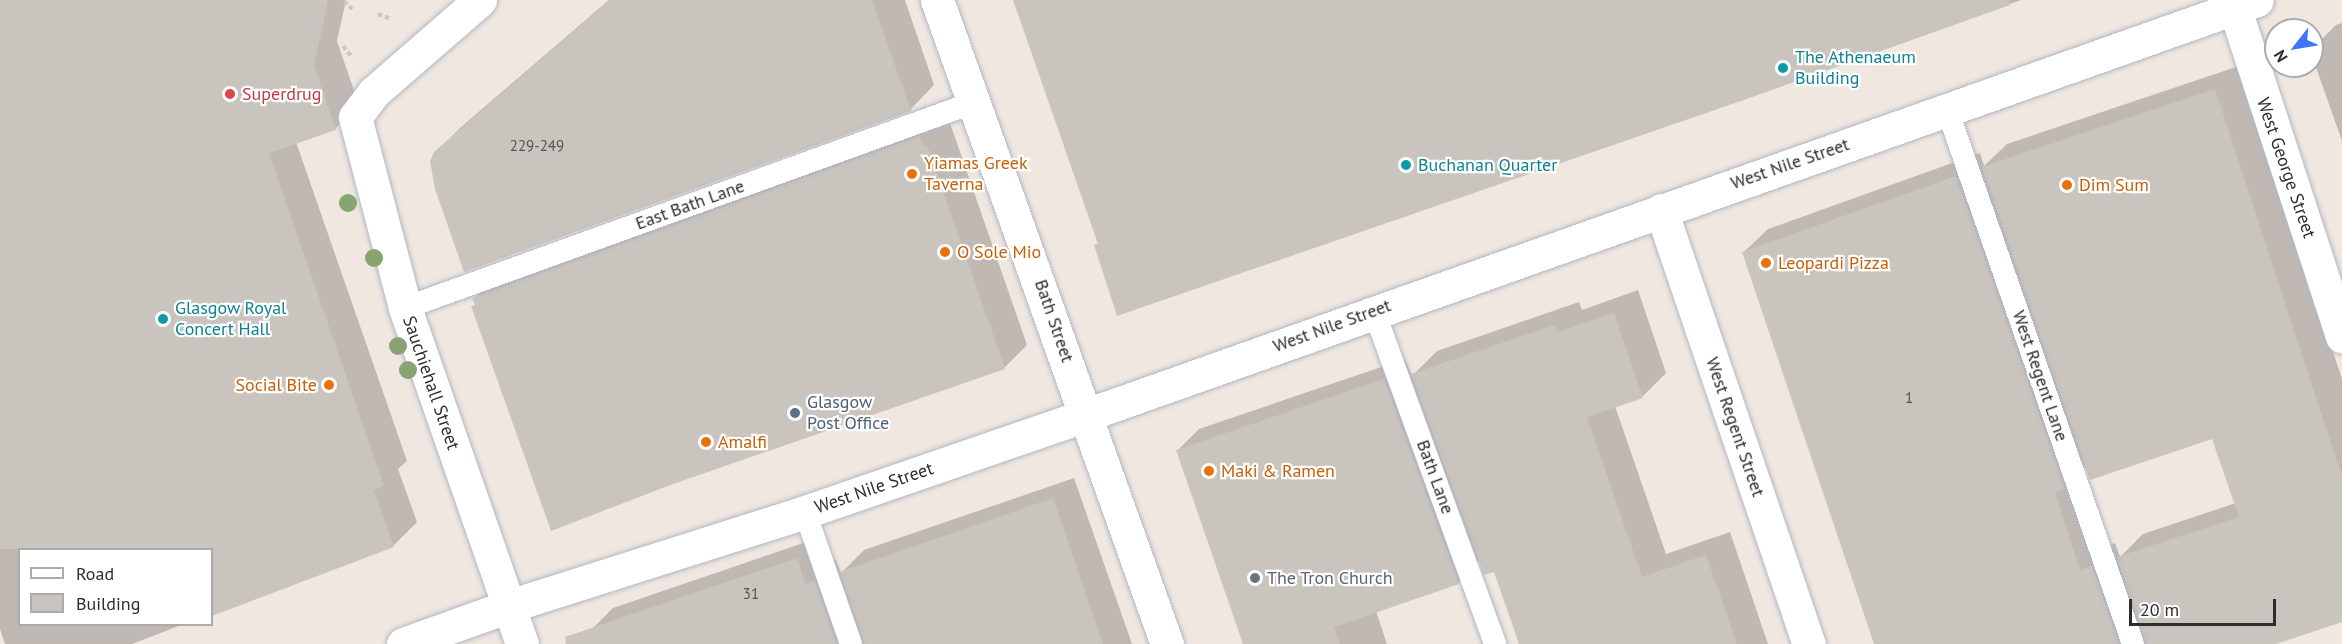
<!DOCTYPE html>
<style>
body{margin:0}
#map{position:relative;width:2342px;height:644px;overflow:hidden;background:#efe7e0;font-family:"PT Sans",sans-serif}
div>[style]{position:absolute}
.shadow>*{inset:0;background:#0003}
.building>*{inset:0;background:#cac4bf}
.path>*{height:4px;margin-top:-2px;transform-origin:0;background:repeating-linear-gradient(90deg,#c8c8c8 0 4.5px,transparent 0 7.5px)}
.roads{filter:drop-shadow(0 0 2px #b3b7c1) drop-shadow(0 0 2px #b3b7c1)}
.lane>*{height:22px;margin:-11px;padding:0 11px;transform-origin:11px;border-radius:11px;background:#fff}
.street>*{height:33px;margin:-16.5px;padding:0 16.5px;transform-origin:16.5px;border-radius:16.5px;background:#fff}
.secondary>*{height:33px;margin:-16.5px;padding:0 16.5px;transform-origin:16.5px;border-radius:16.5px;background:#fff}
.trees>*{width:18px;height:18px;margin:-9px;border-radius:50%;background:#88a473}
.dots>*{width:16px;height:16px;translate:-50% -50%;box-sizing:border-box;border:3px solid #fff;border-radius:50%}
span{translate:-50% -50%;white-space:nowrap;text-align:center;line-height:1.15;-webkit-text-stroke:4.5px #fff;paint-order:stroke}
.number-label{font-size:15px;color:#545352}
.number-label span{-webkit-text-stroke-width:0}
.culture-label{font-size:18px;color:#0d838f}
.left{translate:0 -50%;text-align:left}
.health-label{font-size:18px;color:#be3a42}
.food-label{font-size:18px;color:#c56008}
.right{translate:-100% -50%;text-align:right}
.street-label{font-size:18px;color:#2d2d2d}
.service-label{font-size:18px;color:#4e5e75}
.worship-label{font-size:18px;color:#5b616d}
.legend{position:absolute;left:18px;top:548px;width:195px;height:78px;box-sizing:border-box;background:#fff;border:2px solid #ababab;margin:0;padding:8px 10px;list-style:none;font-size:18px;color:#2d2d2d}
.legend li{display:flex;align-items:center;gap:12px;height:30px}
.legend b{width:30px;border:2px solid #ababab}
.north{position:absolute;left:2264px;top:18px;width:60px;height:60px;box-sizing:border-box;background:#fff;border:2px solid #ababab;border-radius:50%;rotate:239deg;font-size:16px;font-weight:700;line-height:24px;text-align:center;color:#2d2d2d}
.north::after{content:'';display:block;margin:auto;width:21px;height:27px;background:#3e75fd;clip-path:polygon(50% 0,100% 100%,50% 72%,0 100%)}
.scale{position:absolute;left:2129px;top:599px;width:147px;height:27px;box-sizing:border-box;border:3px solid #2d2d2d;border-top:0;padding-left:8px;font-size:18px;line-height:21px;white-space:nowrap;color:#2d2d2d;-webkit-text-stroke:4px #fff;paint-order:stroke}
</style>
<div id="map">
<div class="shadow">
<div style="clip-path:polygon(0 0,346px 0,337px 41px,359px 105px,335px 129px,296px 142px,407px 461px,398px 469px,417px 522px,393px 546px,212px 614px,212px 550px,20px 550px,20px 624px,184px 624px,132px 644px,5px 644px,0 629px)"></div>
<div style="clip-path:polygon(609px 0,905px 0,934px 85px,910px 110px,435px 153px,460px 128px)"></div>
<div style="clip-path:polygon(1015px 0,2021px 0,1741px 100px,1096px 246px,1099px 243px)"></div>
<div style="clip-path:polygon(2342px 23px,2342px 141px,2312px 56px,2312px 49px,2336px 25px)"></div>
<div style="clip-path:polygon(evenodd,2239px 66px,2342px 379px,2342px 621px,2271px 644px,1876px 644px,1744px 252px,1768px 229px,1980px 153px,1984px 166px,2007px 144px,2239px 66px,2213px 438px,2236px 503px,2143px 534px,2120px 557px,2115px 543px,2104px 547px,2079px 472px,2087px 465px,2213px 438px)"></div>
<div style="clip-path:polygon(950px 123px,1027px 345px,1004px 368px,473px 307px,476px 304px,474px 298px,497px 275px)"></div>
<div style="clip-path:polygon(1638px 290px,1666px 373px,1642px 397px,1615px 406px,1666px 554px,1730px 532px,1768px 644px,1520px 644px,1495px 570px,1480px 560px,1458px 583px,1376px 611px,1387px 644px,1245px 644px,1178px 450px,1199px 429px,1405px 359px,1412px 376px,1437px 351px,1579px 302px,1582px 310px)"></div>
<div style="clip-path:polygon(1074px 478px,1132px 644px,597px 644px,592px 629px,613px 608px,818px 538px,827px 563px,836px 560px,841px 573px,864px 550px)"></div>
</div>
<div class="building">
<div style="clip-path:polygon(0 0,328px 0,314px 66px,336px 130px,269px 153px,384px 486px,374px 490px,394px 547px,212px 616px,212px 549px,0 549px)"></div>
<div style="clip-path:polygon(610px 0,872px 0,911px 111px,464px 272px,435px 189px,430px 161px,434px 152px)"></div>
<div style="clip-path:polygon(1013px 0,2009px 0,2010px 5px,1741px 101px,1117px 316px,1094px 245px,1098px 244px)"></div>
<div style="clip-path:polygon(2215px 89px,2342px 477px,2342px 622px,2276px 644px,2146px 644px,2117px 557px,2239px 517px,2212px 439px,2090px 480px,1982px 167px)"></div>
<div style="clip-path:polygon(920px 136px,923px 146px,927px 145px,1005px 369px,673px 484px,551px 531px,471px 306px,475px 305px,472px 298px)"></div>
<div style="clip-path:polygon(1956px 176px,2065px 489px,2055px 492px,2080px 570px,2092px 566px,2119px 644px,1874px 644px,1742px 252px)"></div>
<div style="clip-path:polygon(1614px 313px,1643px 398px,1587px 417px,1642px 577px,1706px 555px,1737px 644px,1519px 644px,1494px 572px,1484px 575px,1411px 374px,1555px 325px,1558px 332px)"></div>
<div style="clip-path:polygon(1384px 379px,1459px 584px,1334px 627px,1340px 644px,1243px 644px,1176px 450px)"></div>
<div style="clip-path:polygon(1053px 498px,1103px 644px,864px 644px,840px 572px)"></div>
<div style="clip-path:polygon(797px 558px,805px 584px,815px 581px,837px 644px,566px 644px,565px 637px)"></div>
</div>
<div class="path">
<div style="left:344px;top:1px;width:14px;rotate:45deg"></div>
<div style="left:378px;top:14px;width:15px;rotate:20deg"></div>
<div style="left:306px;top:27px;width:31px;rotate:-61deg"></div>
<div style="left:343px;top:46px;width:14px;rotate:51deg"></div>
</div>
<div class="roads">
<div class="lane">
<div style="left:1947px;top:109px;width:566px;rotate:70.83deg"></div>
<div style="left:405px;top:308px;width:606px;rotate:-19.87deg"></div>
<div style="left:1374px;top:311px;width:354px;rotate:70deg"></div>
<div style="left:805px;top:512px;width:140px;rotate:70.8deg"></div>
</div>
<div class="street">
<div style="left:480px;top:0;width:140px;rotate:139deg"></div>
<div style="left:374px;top:92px;width:31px;rotate:127deg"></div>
<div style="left:355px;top:117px;width:197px;rotate:75.3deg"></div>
<div style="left:405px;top:308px;width:356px;rotate:70.8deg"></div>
<div style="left:2232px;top:0;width:354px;rotate:71.9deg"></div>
<div style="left:1661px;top:210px;width:459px;rotate:71.2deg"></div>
<div style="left:1086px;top:415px;width:1242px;rotate:-19.51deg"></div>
</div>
<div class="secondary">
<div style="left:937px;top:0;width:684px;rotate:70.35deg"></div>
<div style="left:403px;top:644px;width:113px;rotate:-19.7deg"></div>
<div style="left:509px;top:606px;width:311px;rotate:-17.6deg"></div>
<div style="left:805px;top:512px;width:297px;rotate:-19deg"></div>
</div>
</div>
<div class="trees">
<div style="left:348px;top:203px"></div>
<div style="left:374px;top:258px"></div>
<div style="left:398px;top:346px"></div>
<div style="left:408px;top:370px"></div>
</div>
<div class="dots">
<div style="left:1783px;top:68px;background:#0f9aa8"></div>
<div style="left:230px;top:94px;background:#e0444e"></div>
<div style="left:1406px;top:165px;background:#0f9aa8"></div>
<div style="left:912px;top:174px;background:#e8710a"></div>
<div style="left:2067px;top:185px;background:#e8710a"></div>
<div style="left:945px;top:252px;background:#e8710a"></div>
<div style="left:1766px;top:263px;background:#e8710a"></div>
<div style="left:163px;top:319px;background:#0f9aa8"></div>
<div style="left:329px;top:385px;background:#e8710a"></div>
<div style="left:795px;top:413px;background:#5c6f8a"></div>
<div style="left:706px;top:442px;background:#e8710a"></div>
<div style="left:1209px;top:471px;background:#e8710a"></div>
<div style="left:1255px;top:578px;background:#6b7280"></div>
</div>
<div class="number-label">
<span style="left:537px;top:146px">229-249</span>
<span style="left:1909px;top:398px">1</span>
<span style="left:751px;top:594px">31</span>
</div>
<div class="culture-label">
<span class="left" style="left:1795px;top:68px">The Athenaeum<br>Building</span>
<span class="left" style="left:1418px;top:165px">Buchanan Quarter</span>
<span class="left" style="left:175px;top:319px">Glasgow Royal<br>Concert Hall</span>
</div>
<div class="health-label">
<span class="left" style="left:242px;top:94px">Superdrug</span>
</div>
<div class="food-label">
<span class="left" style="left:924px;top:174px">Yiamas Greek<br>Taverna</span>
<span class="left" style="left:2079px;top:185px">Dim Sum</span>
<span class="left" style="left:957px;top:252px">O Sole Mio</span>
<span class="left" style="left:1778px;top:263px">Leopardi Pizza</span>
<span class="right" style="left:317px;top:385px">Social Bite</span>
<span class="left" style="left:718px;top:442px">Amalfi</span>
<span class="left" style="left:1221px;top:471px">Maki &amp; Ramen</span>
</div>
<div class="street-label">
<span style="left:1790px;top:164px;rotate:-19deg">West Nile Street</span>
<span style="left:2286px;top:168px;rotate:71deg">West George Street</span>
<span style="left:690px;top:205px;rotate:-20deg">East Bath Lane</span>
<span style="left:1054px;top:321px;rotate:71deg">Bath Street</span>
<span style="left:1332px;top:326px;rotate:-20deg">West Nile Street</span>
<span style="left:2040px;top:376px;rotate:71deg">West Regent Lane</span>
<span style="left:431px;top:383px;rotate:71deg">Sauchiehall Street</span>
<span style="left:1735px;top:427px;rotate:71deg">West Regent Street</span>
<span style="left:1435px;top:477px;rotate:70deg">Bath Lane</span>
<span style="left:874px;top:488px;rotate:-19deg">West Nile Street</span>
</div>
<div class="service-label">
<span class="left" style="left:807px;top:413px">Glasgow<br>Post Office</span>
</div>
<div class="worship-label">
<span class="left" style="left:1267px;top:578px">The Tron Church</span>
</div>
<ul class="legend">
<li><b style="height:8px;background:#fff"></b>Road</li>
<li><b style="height:16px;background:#cac4bf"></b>Building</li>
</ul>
<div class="north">N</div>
<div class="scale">20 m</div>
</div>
